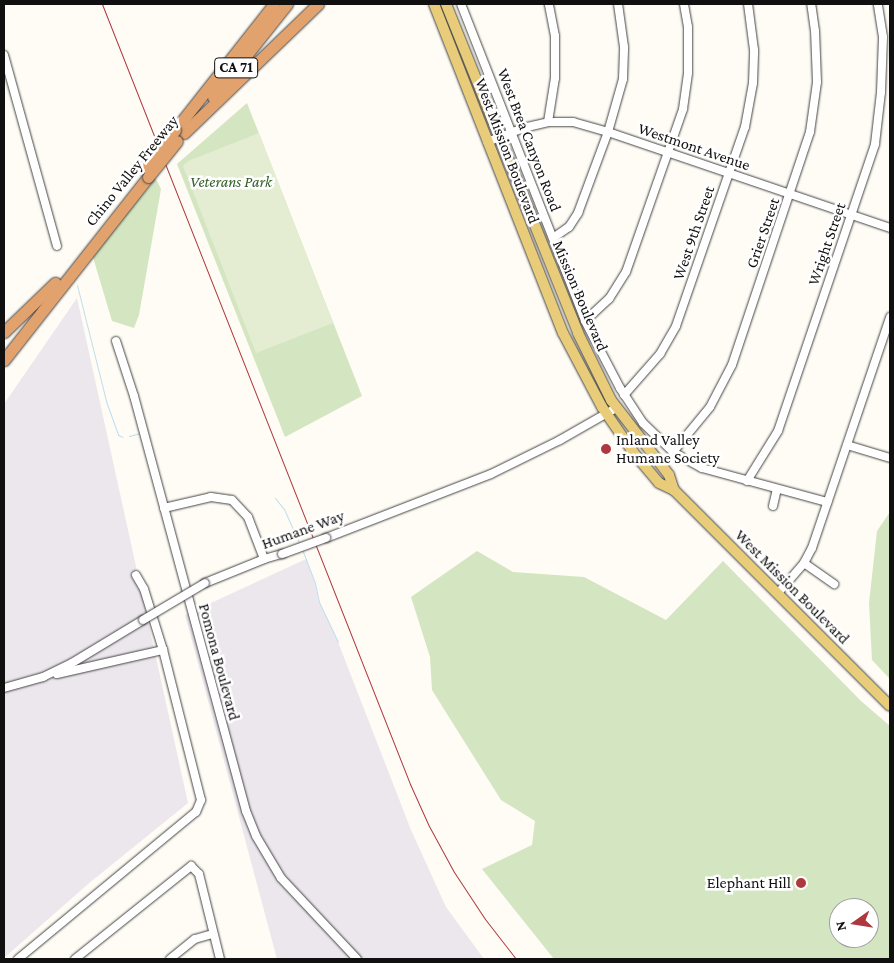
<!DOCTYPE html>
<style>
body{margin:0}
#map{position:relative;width:894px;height:963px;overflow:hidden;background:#fefcf4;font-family:"Crimson Pro",serif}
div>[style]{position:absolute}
.industrial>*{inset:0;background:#ece6ed}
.green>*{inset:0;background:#d4e5c1}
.pitch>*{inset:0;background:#e4edd2}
.stream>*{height:1px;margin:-0.5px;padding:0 0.5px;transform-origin:0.5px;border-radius:0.5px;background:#bfddef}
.roads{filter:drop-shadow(0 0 1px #434343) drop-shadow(0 0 1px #434343)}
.minor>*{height:8px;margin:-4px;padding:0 4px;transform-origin:4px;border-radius:4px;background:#fff}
.major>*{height:10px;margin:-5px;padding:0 5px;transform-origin:5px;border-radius:5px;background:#e8cc7a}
.highway>*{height:11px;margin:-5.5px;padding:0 5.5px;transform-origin:5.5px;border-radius:5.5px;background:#e2a26d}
.rail>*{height:1px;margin:-0.5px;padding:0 0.5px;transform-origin:0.5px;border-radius:0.5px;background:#af383f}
.bridges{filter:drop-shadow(0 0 1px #434343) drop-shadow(0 0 1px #434343)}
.minor-bridge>*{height:8px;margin:-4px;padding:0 4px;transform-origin:4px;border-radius:4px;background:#fff}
.highway-bridge>*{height:11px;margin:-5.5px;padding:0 5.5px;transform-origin:5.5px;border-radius:5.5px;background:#e2a26d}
.dots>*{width:14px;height:14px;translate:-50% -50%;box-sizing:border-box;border:2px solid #fff;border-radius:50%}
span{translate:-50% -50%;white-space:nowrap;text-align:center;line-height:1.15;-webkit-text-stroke:5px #fff;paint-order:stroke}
.shield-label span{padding:1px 4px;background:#fff;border:1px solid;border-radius:4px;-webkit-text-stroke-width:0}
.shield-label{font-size:15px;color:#101010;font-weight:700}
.street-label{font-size:16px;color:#101010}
.park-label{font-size:16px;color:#346028;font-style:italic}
.poi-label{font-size:16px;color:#101010}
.left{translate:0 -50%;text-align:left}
.right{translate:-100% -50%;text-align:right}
.frame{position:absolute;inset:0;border:5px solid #101010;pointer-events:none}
.north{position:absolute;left:829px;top:898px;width:50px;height:50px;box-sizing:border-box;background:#fff;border:1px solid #9f9f9f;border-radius:50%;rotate:257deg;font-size:14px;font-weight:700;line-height:20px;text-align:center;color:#101010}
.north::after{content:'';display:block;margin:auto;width:18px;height:22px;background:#af383f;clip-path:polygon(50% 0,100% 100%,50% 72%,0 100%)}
</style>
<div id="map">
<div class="industrial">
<div style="clip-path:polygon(77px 298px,188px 803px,88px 884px,4px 958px,4px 404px)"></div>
<div style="clip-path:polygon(306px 559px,315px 583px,319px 602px,338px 642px,411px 830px,446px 907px,484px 959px,277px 959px,185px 615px)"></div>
</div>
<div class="green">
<div style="clip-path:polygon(247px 103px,362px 396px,285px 437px,177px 164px)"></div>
<div style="clip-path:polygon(156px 179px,161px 189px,139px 315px,134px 328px,112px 321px,92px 254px)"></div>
<div style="clip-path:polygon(890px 512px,890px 679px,872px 660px,869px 603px,877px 531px)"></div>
<div style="clip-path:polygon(evenodd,477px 551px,513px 572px,584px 577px,666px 620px,723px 561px,861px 701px,890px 726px,890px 959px,554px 959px,482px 869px,532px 845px,535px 821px,501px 800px,432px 690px,430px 657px,411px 597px,477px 551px,839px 908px,869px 908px,869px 938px,839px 938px,839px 908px)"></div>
</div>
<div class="pitch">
<div style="clip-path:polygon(259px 133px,333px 323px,256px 353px,183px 166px,188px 161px)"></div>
</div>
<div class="stream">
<div style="left:77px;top:285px;width:123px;rotate:75.9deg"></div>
<div style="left:107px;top:404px;width:33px;rotate:70deg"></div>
<div style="left:118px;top:435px;width:5px;rotate:22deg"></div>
<div style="left:129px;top:436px;width:11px;rotate:-15deg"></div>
<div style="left:275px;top:498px;width:14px;rotate:51deg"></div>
<div style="left:284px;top:509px;width:37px;rotate:66deg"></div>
<div style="left:302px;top:549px;width:36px;rotate:69deg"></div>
<div style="left:315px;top:583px;width:19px;rotate:78deg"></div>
<div style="left:319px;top:602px;width:44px;rotate:64.6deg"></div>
</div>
<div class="roads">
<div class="minor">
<div style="left:461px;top:4px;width:340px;rotate:68.6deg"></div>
<div style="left:585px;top:321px;width:76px;rotate:62.4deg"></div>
<div style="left:620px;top:388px;width:42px;rotate:56.7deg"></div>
<div style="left:643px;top:423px;width:42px;rotate:44deg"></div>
<div style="left:673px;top:452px;width:33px;rotate:29deg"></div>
<div style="left:702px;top:468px;width:130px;rotate:15.2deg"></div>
<div style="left:4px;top:55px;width:198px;rotate:74.5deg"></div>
<div style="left:548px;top:122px;width:45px;rotate:-81deg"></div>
<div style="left:555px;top:78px;width:42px;rotate:-90deg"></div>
<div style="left:555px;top:36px;width:33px;rotate:-101deg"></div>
<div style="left:487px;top:142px;width:39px;rotate:-21deg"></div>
<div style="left:523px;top:128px;width:26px;rotate:-13deg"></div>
<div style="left:548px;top:122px;width:25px"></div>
<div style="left:573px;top:122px;width:36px;rotate:16deg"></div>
<div style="left:608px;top:132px;width:298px;rotate:18.8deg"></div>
<div style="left:553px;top:238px;width:19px;rotate:-35deg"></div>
<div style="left:569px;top:227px;width:17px;rotate:-57deg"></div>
<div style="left:578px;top:213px;width:86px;rotate:-69.7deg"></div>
<div style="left:608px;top:132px;width:55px;rotate:-74.2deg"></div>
<div style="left:623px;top:79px;width:32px;rotate:-88deg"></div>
<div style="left:624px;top:47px;width:43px;rotate:-97.9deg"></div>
<div style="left:585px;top:321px;width:33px;rotate:-43deg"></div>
<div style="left:609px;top:299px;width:32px;rotate:-58deg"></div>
<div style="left:626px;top:272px;width:173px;rotate:-70.7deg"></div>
<div style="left:683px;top:109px;width:37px;rotate:-82deg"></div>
<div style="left:688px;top:72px;width:45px;rotate:-90deg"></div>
<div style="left:688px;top:27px;width:23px;rotate:-100deg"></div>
<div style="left:116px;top:341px;width:58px;rotate:71.9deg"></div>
<div style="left:134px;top:396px;width:430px;rotate:74.9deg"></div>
<div style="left:246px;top:811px;width:27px;rotate:68deg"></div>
<div style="left:256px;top:836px;width:49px;rotate:59.2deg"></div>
<div style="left:281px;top:878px;width:111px;rotate:46.8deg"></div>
<div style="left:624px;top:395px;width:55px;rotate:-48.7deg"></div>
<div style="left:660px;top:354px;width:32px;rotate:-60deg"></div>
<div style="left:676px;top:326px;width:211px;rotate:-70.9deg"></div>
<div style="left:745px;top:127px;width:45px;rotate:-79.7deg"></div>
<div style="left:753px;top:83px;width:33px;rotate:-88deg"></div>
<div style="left:754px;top:50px;width:46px;rotate:-97.4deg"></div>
<div style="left:847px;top:445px;width:45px;rotate:16.8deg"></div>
<div style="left:673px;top:452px;width:58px;rotate:-50.6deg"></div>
<div style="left:710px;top:407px;width:47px;rotate:-62.4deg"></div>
<div style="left:732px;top:365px;width:246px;rotate:-71.5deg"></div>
<div style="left:810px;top:132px;width:50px;rotate:-82deg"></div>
<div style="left:817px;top:82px;width:51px;rotate:-92.2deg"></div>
<div style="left:815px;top:31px;width:27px;rotate:-98deg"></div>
<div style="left:747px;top:481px;width:59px;rotate:-58.2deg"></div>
<div style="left:778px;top:431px;width:303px;rotate:-71.3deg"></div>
<div style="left:875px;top:144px;width:52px;rotate:-83.4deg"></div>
<div style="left:881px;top:92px;width:55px;rotate:-87.9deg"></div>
<div style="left:883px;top:37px;width:33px;rotate:-99deg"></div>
<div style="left:773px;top:506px;width:17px;rotate:-77deg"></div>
<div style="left:164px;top:508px;width:48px;rotate:-13.2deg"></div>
<div style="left:211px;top:497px;width:21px;rotate:8deg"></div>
<div style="left:232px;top:500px;width:23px;rotate:47deg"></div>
<div style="left:248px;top:517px;width:45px;rotate:69.1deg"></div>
<div style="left:326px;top:538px;width:177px;rotate:-21.2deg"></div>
<div style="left:491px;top:474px;width:77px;rotate:-26.2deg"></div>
<div style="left:560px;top:440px;width:64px;rotate:-29.7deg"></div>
<div style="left:804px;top:563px;width:37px;rotate:35deg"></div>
<div style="left:205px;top:583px;width:64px;rotate:-22.1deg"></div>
<div style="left:264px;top:559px;width:19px;rotate:-16deg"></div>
<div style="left:778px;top:593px;width:40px;rotate:-49deg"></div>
<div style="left:804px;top:563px;width:17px;rotate:-62deg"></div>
<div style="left:812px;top:548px;width:244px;rotate:-71.3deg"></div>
<div style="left:57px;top:674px;width:109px;rotate:-12.8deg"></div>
<div style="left:4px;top:688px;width:41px;rotate:-15.8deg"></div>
<div style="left:43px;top:677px;width:32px;rotate:-26deg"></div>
<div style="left:72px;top:663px;width:83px;rotate:-31.2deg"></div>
<div style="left:18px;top:959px;width:231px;rotate:-39.6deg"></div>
<div style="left:196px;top:812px;width:13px;rotate:-67deg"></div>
<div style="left:201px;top:800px;width:155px;rotate:-104.2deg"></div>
<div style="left:163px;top:650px;width:64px;rotate:-107.3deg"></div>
<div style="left:144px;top:589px;width:16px;rotate:-120deg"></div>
<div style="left:75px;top:959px;width:149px;rotate:-38.7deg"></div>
<div style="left:191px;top:866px;width:11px;rotate:45deg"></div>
<div style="left:199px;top:874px;width:88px;rotate:76.1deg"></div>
<div style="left:170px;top:959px;width:32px;rotate:-39deg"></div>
<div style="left:195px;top:939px;width:19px;rotate:-16deg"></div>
</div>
<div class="major">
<div style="left:434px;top:4px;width:353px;rotate:68.6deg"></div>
<div style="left:563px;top:333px;width:84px;rotate:62.2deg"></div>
<div style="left:602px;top:407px;width:55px;rotate:55.4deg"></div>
<div style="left:633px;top:452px;width:40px;rotate:50deg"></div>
<div style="left:659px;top:483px;width:17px;rotate:25deg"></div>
<div style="left:674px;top:490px;width:305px;rotate:45deg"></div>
<div style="left:446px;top:4px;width:354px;rotate:68.1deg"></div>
<div style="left:578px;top:333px;width:75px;rotate:63.8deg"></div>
<div style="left:611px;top:400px;width:95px;rotate:52.3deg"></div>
<div style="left:669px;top:475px;width:16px;rotate:72deg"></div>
</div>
<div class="highway">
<div style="left:213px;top:97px;width:119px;rotate:-51.5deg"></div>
<div style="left:175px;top:130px;width:160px;rotate:-51.8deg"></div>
<div style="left:184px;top:133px;width:186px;rotate:-43.9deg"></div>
<div style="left:4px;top:332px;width:71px;rotate:-43.9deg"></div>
<div style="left:4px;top:360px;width:233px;rotate:-51.8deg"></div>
</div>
</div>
<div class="rail">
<div style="left:102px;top:4px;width:839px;rotate:68.45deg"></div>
<div style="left:410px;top:784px;width:46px;rotate:65.7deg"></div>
<div style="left:429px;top:826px;width:52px;rotate:61.5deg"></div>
<div style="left:454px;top:872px;width:56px;rotate:56.6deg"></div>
<div style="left:485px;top:919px;width:51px;rotate:52.2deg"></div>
</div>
<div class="bridges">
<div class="minor-bridge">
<div style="left:282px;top:554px;width:47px;rotate:-20deg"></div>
<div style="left:143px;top:620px;width:72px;rotate:-30.8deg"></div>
</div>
<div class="highway-bridge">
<div style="left:146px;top:167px;width:47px;rotate:-51.9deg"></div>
<div style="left:148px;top:177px;width:46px;rotate:-51.1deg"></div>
</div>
</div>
<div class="dots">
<div style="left:606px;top:449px;background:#af383f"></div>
<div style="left:801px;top:883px;background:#af383f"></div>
</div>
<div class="shield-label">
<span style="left:236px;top:68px">CA 71</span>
</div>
<div class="street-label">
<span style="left:529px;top:140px;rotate:69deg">West Brea Canyon Road</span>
<span style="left:694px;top:147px;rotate:19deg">Westmont Avenue</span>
<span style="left:507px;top:151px;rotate:69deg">West Mission Boulevard</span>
<span style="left:132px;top:171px;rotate:-51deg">Chino Valley Freeway</span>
<span style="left:694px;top:233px;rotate:-71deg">West 9th Street</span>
<span style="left:763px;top:233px;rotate:-71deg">Grier Street</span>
<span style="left:827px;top:244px;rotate:-71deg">Wright Street</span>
<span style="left:580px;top:296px;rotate:67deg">Mission Boulevard</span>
<span style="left:303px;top:530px;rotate:-20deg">Humane Way</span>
<span style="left:792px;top:587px;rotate:45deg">West Mission Boulevard</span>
<span style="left:219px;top:662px;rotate:75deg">Pomona Boulevard</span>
</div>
<div class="park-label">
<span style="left:231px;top:182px">Veterans Park</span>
</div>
<div class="poi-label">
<span class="left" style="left:616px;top:449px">Inland Valley<br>Humane Society</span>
<span class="right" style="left:791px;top:883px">Elephant Hill</span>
</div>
<div class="frame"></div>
<div class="north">N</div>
</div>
